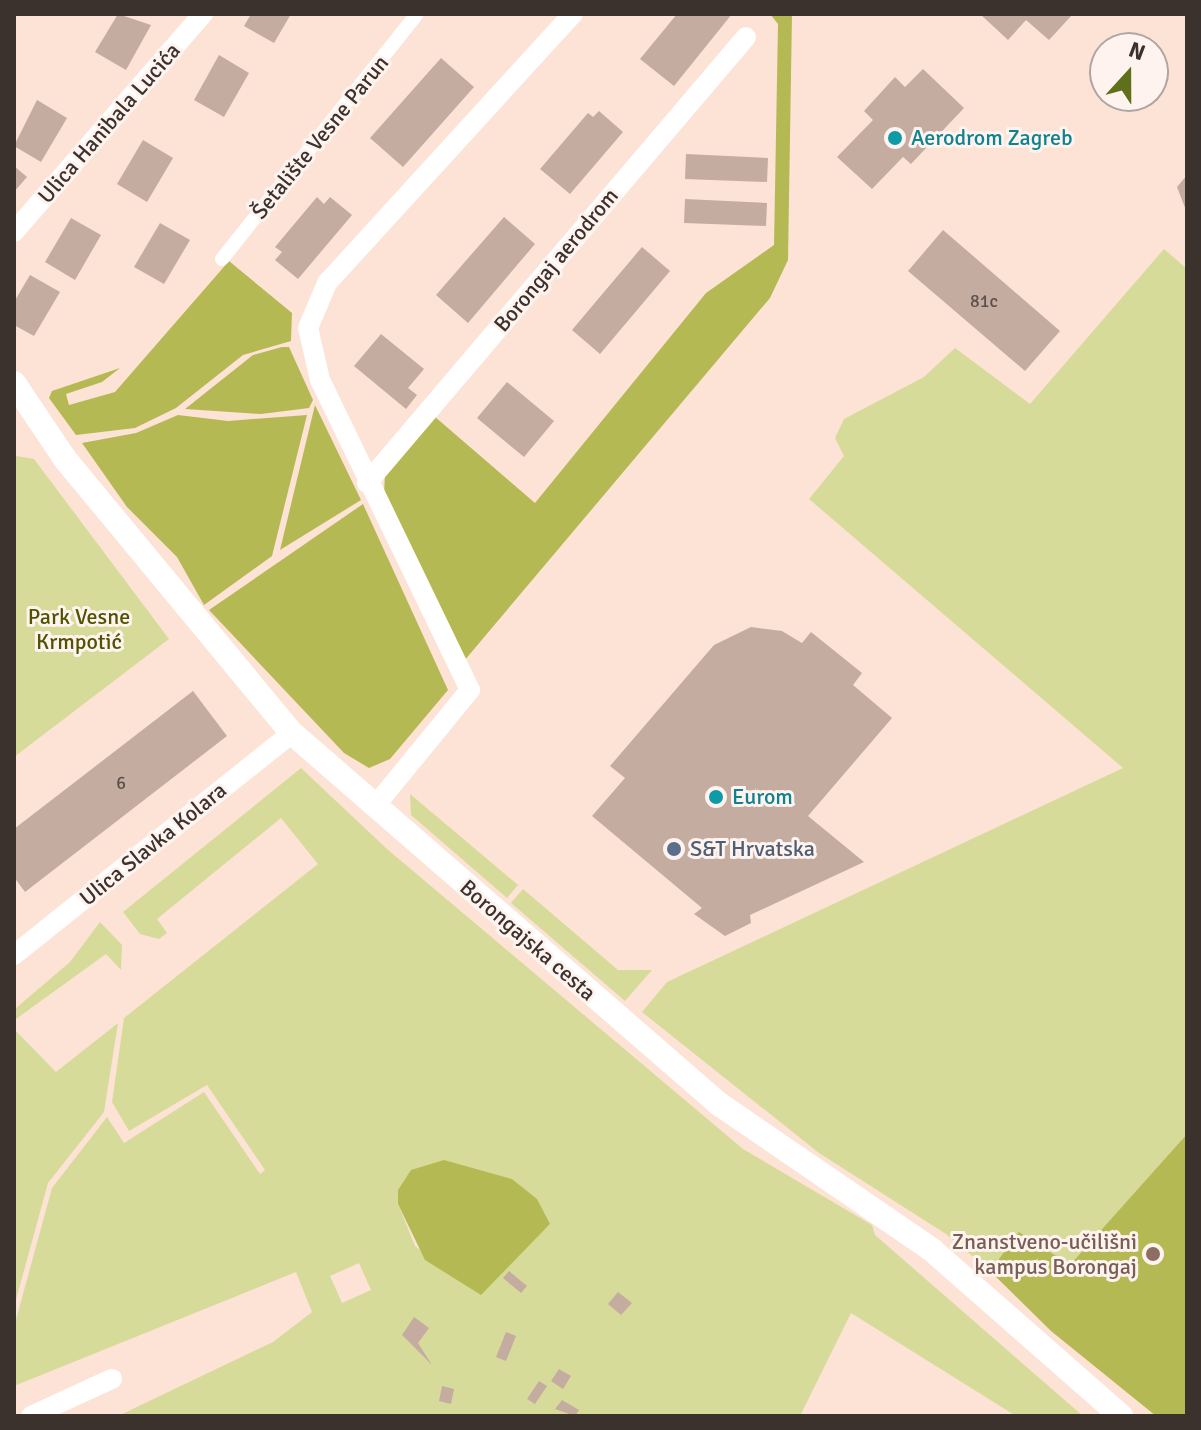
<!DOCTYPE html>
<meta charset="utf-8">
<style>
body{margin:0}
#map{position:relative;width:1201px;height:1430px;overflow:hidden;background:#fce3d6;font-family:Signika,sans-serif}
div>[style]{position:absolute}
.green>*{inset:0;background:#d7db9a}
.forest>*{inset:0;background:#b5b953}
.building>*{inset:0;background:#c4aca1}
.pedestrian>*{height:14px;margin:-7px;padding:0 7px;transform-origin:7px;border-radius:7px;background:#fff}
.minor>*{height:20px;margin:-10px;padding:0 10px;transform-origin:10px;border-radius:10px;background:#fff}
.tertiary>*{height:24px;margin:-12px;padding:0 12px;transform-origin:12px;border-radius:12px;background:#fff}
.dots>*{width:22px;height:22px;translate:-50% -50%;box-sizing:border-box;border:4px solid #fef3ee;border-radius:50%}
span{translate:-50% -50%;white-space:nowrap;text-align:center;line-height:1.15;-webkit-text-stroke:6px #fef3ee;paint-order:stroke}
.number-label{font-size:18px;color:#5d504a}
.number-label span{-webkit-text-stroke-width:0}
.street-label{font-size:22px;color:#3b312d}
.culture-label{font-size:22px;color:#0d838f}
.left{translate:0 -50%;text-align:left}
.park-label{font-size:22px;color:#515301}
.service-label{font-size:22px;color:#4e5e75}
.education-label{font-size:22px;color:#785e54}
.right{translate:-100% -50%;text-align:right}
.frame{position:absolute;inset:0;border:16px solid #3b312d;pointer-events:none}
.north{position:absolute;left:1089px;top:32px;width:80px;height:80px;box-sizing:border-box;background:#fef3ee;border:2px solid #b0a5a1;border-radius:50%;rotate:21deg;font-size:22px;font-weight:700;line-height:32px;text-align:center;color:#3b312d}
.north::after{content:'';display:block;margin:auto;width:28px;height:36px;background:#606f1a;clip-path:polygon(50% 0,100% 100%,50% 72%,0 100%)}
</style>
<div id="map">
<div class="green">
<div style="clip-path:polygon(1164px 249px,1187px 269px,1187px 1134px,1070px 1266px,1019px 1233px,990px 1271px,946px 1234px,819px 1153px,642px 1012px,667px 982px,1123px 768px,809px 499px,844px 456px,835px 438px,844px 419px,924px 377px,955px 348px,1030px 404px)"></div>
<div style="clip-path:polygon(16px 456px,34px 459px,169px 639px,14px 757px)"></div>
<div style="clip-path:polygon(evenodd,301px 768px,387px 849px,743px 1149px,872px 1225px,875px 1235px,1083px 1416px,1016px 1416px,851px 1313px,800px 1416px,118px 1416px,273px 1342px,312px 1312px,296px 1272px,14px 1386px,14px 1327px,52px 1188px,107px 1117px,124px 1143px,204px 1092px,260px 1174px,265px 1170px,207px 1085px,129px 1131px,112px 1102px,124px 1018px,318px 864px,281px 818px,157px 919px,167px 933px,159px 939px,140px 934px,123px 912px,301px 768px,398px 1204px,550px 1224px,481px 1294px,415px 1246px,398px 1204px,301px 768px,359px 1263px,371px 1290px,342px 1303px,330px 1276px,359px 1263px)"></div>
<div style="clip-path:polygon(410px 794px,518px 885px,507px 898px,411px 815px)"></div>
<div style="clip-path:polygon(523px 889px,618px 970px,652px 970px,625px 1001px,511px 903px)"></div>
<div style="clip-path:polygon(100px 922px,122px 945px,121px 970px,106px 954px,16px 1019px,16px 1008px,70px 962px)"></div>
<div style="clip-path:polygon(118px 1023px,104px 1112px,48px 1183px,14px 1307px,14px 1029px,56px 1072px)"></div>
</div>
<div class="forest">
<div style="clip-path:polygon(770px 14px,792px 14px,788px 260px,770px 298px,464px 661px,384px 494px,385px 473px,434px 416px,535px 503px,706px 293px,774px 245px,778px 24px)"></div>
<div style="clip-path:polygon(229px 261px,292px 313px,291px 341px,243px 355px,176px 408px,135px 428px,76px 435px,49px 398px,52px 391px,120px 368px,102px 382px,66px 394px,69px 405px,115px 392px)"></div>
<div style="clip-path:polygon(282px 347px,289px 347px,313px 400px,309px 408px,261px 414px,185px 409px,253px 355px)"></div>
<div style="clip-path:polygon(315px 405px,361px 500px,280px 550px)"></div>
<div style="clip-path:polygon(178px 415px,228px 421px,307px 415px,272px 556px,204px 605px,177px 557px,127px 507px,82px 443px,136px 433px)"></div>
<div style="clip-path:polygon(363px 504px,448px 690px,390px 759px,369px 768px,344px 753px,209px 610px)"></div>
<div style="clip-path:polygon(1187px 1134px,1187px 1416px,1156px 1416px,1051px 1331px,990px 1271px,1019px 1232px,1070px 1265px)"></div>
<div style="clip-path:polygon(444px 1160px,512px 1179px,537px 1199px,550px 1224px,481px 1295px,425px 1260px,398px 1204px,398px 1190px,411px 1170px)"></div>
</div>
<div class="building">
<div style="clip-path:polygon(118px 14px,151px 25px,126px 70px,95px 52px)"></div>
<div style="clip-path:polygon(251px 14px,291px 14px,274px 43px,244px 26px)"></div>
<div style="clip-path:polygon(677px 14px,732px 14px,674px 86px,640px 59px)"></div>
<div style="clip-path:polygon(980px 14px,1073px 14px,1049px 40px,1026px 20px,1008px 40px)"></div>
<div style="clip-path:polygon(219px 55px,249px 73px,224px 117px,194px 100px)"></div>
<div style="clip-path:polygon(441px 58px,474px 87px,403px 167px,370px 138px)"></div>
<div style="clip-path:polygon(923px 69px,964px 108px,911px 164px,903px 157px,872px 189px,837px 157px,873px 120px,864px 111px,895px 77px,905px 87px)"></div>
<div style="clip-path:polygon(37px 100px,67px 118px,41px 162px,14px 146px)"></div>
<div style="clip-path:polygon(599px 111px,623px 132px,570px 194px,540px 169px,588px 113px,593px 117px)"></div>
<div style="clip-path:polygon(143px 140px,173px 158px,147px 202px,117px 184px)"></div>
<div style="clip-path:polygon(686px 154px,768px 158px,767px 182px,685px 179px)"></div>
<div style="clip-path:polygon(14px 166px,27px 177px,14px 192px)"></div>
<div style="clip-path:polygon(1187px 175px,1187px 213px,1177px 187px)"></div>
<div style="clip-path:polygon(317px 197px,324px 204px,330px 197px,352px 215px,298px 279px,275px 260px,282px 252px,275px 247px)"></div>
<div style="clip-path:polygon(685px 199px,767px 203px,766px 226px,684px 223px)"></div>
<div style="clip-path:polygon(504px 217px,535px 244px,468px 323px,436px 295px)"></div>
<div style="clip-path:polygon(71px 218px,101px 235px,75px 280px,45px 262px)"></div>
<div style="clip-path:polygon(160px 223px,190px 240px,164px 284px,134px 267px)"></div>
<div style="clip-path:polygon(943px 230px,1060px 331px,1025px 371px,908px 271px)"></div>
<div style="clip-path:polygon(642px 247px,670px 271px,600px 354px,572px 330px)"></div>
<div style="clip-path:polygon(30px 275px,60px 292px,34px 336px,14px 325px,14px 302px)"></div>
<div style="clip-path:polygon(381px 334px,424px 369px,408px 388px,417px 395px,406px 409px,354px 366px)"></div>
<div style="clip-path:polygon(507px 382px,554px 421px,524px 457px,477px 418px)"></div>
<div style="clip-path:polygon(751px 627px,782px 631px,802px 643px,811px 632px,862px 673px,853px 685px,892px 718px,808px 816px,864px 862px,750px 915px,751px 923px,725px 936px,694px 914px,702px 908px,592px 816px,625px 778px,610px 766px,714px 645px)"></div>
<div style="clip-path:polygon(193px 691px,227px 736px,25px 892px,14px 877px,14px 829px)"></div>
<div style="clip-path:polygon(509px 1271px,527px 1286px,521px 1293px,503px 1278px)"></div>
<div style="clip-path:polygon(618px 1292px,632px 1303px,621px 1315px,608px 1304px)"></div>
<div style="clip-path:polygon(414px 1317px,429px 1328px,418px 1343px,432px 1365px,402px 1335px)"></div>
<div style="clip-path:polygon(506px 1332px,516px 1336px,506px 1361px,496px 1357px)"></div>
<div style="clip-path:polygon(559px 1369px,571px 1376px,563px 1389px,551px 1381px)"></div>
<div style="clip-path:polygon(539px 1381px,547px 1386px,535px 1404px,527px 1399px)"></div>
<div style="clip-path:polygon(442px 1386px,454px 1389px,451px 1404px,439px 1401px)"></div>
<div style="clip-path:polygon(562px 1400px,579px 1410px,575px 1416px,555px 1409px)"></div>
</div>
<div class="pedestrian">
<div style="left:222px;top:259px;width:313px;rotate:-51.5deg"></div>
</div>
<div class="minor">
<div style="left:14px;top:232px;width:289px;rotate:-49.1deg"></div>
<div style="left:367px;top:483px;width:585px;rotate:-49.64deg"></div>
<div style="left:375px;top:806px;width:150px;rotate:-50.7deg"></div>
<div style="left:470px;top:690px;width:344px;rotate:-115.8deg"></div>
<div style="left:320px;top:380px;width:53px;rotate:-103deg"></div>
<div style="left:308px;top:328px;width:49px;rotate:-67.1deg"></div>
<div style="left:327px;top:283px;width:365px;rotate:-47.6deg"></div>
<div style="left:14px;top:955px;width:356px;rotate:-38.6deg"></div>
<div style="left:31px;top:1416px;width:89px;rotate:-24.6deg"></div>
</div>
<div class="tertiary">
<div style="left:14px;top:383px;width:92px;rotate:56.1deg"></div>
<div style="left:65px;top:459px;width:356px;rotate:50.4deg"></div>
<div style="left:292px;top:733px;width:566px;rotate:40.99deg"></div>
<div style="left:719px;top:1104px;width:258px;rotate:34.4deg"></div>
<div style="left:932px;top:1250px;width:252px;rotate:41.3deg"></div>
</div>
<div class="dots">
<div style="left:895px;top:138px;background:#0f9aa8"></div>
<div style="left:716px;top:797px;background:#0f9aa8"></div>
<div style="left:674px;top:849px;background:#5c6f8a"></div>
<div style="left:1153px;top:1254px;background:#8d6e63"></div>
</div>
<div class="number-label">
<span style="left:984px;top:301px">81c</span>
<span style="left:121px;top:783px">6</span>
</div>
<div class="street-label">
<span style="left:109px;top:123px;rotate:-49deg">Ulica Hanibala Lucića</span>
<span style="left:320px;top:137px;rotate:-51deg">Šetalište Vesne Parun</span>
<span style="left:556px;top:260px;rotate:-50deg">Borongaj aerodrom</span>
<span style="left:153px;top:844px;rotate:-39deg">Ulica Slavka Kolara</span>
<span style="left:528px;top:940px;rotate:41deg">Borongajska cesta</span>
</div>
<div class="culture-label">
<span class="left" style="left:911px;top:138px">Aerodrom Zagreb</span>
<span class="left" style="left:732px;top:797px">Eurom</span>
</div>
<div class="park-label">
<span style="left:79px;top:629px">Park Vesne<br>Krmpotić</span>
</div>
<div class="service-label">
<span class="left" style="left:690px;top:849px">S&amp;T Hrvatska</span>
</div>
<div class="education-label">
<span class="right" style="left:1137px;top:1254px">Znanstveno-učilišni<br>kampus Borongaj</span>
</div>
<div class="frame"></div>
<div class="north">N</div>
</div>
